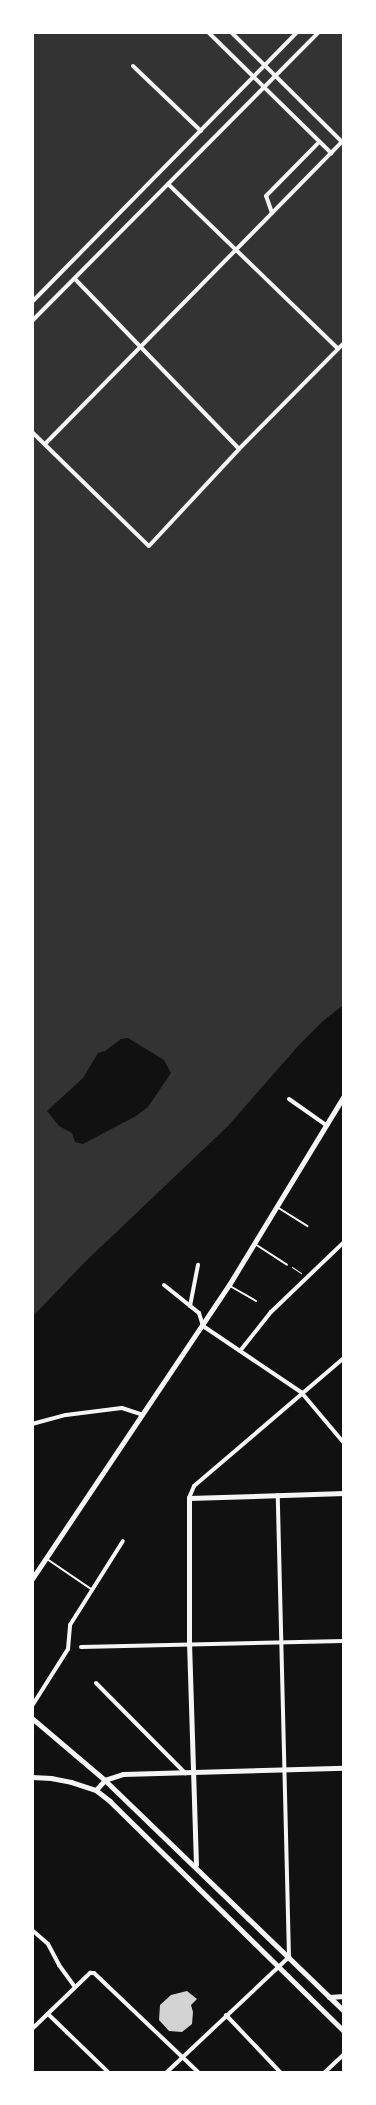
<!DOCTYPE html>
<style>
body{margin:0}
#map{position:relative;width:376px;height:2105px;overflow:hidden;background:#111;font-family:"PT Sans Narrow",sans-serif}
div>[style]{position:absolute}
.water>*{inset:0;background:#333}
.building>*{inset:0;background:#d3d3d3}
.path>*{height:1px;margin:-0.5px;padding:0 0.5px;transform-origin:0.5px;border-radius:0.5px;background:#f5f5f5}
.service>*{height:2px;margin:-1px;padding:0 1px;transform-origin:1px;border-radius:1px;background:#f5f5f5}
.minor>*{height:4px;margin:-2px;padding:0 2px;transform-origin:2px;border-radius:2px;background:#f5f5f5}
.tertiary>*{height:4.5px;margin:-2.25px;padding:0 2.25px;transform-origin:2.25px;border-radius:2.25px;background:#f5f5f5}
span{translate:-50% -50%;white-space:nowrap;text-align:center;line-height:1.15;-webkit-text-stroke:5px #fff;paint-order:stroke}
.frame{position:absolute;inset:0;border:34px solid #fff;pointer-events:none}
</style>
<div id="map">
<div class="water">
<div style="clip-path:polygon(evenodd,33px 33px,343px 33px,343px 1005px,323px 1021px,299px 1045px,228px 1126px,86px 1261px,33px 1316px,33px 33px,128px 1038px,164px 1060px,171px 1073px,148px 1107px,136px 1116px,83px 1144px,75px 1142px,72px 1133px,59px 1126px,47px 1111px,83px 1078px,98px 1053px,105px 1051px,121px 1039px,128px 1038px)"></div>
</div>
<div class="building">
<div style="clip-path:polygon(187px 1991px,197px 1999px,191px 2005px,193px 2012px,192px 2024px,182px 2032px,169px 2031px,159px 2020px,160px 2005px,171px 1995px)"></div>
</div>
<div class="path">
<div style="left:292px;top:1267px;width:11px;rotate:34deg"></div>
</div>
<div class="service">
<div style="left:277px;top:1207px;width:36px;rotate:32deg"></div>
<div style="left:255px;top:1244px;width:38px;rotate:33deg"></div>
<div style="left:230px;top:1286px;width:30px;rotate:30deg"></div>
<div style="left:47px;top:1559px;width:53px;rotate:34.3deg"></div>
</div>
<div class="minor">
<div style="left:208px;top:32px;width:173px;rotate:44.5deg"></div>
<div style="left:231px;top:32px;width:156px;rotate:44.7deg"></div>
<div style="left:133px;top:66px;width:94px;rotate:43.7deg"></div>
<div style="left:168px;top:184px;width:235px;rotate:44.1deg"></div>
<div style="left:272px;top:213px;width:18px;rotate:-109deg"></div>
<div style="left:266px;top:196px;width:76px;rotate:-45.5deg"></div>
<div style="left:75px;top:279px;width:236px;rotate:46deg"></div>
<div style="left:32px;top:302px;width:378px;rotate:-45.5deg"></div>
<div style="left:32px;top:321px;width:407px;rotate:-45.2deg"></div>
<div style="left:32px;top:432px;width:163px;rotate:44.3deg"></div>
<div style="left:149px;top:546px;width:132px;rotate:-47.1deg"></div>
<div style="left:239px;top:449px;width:149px;rotate:-45.3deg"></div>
<div style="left:45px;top:444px;width:426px;rotate:-45.5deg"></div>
<div style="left:289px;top:1099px;width:45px;rotate:35.1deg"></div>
<div style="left:164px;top:1285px;width:45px;rotate:38.7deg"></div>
<div style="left:199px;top:1313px;width:14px;rotate:73deg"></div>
<div style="left:203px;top:1326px;width:118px;rotate:34deg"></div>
<div style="left:301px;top:1392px;width:67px;rotate:49.9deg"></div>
<div style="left:190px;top:1306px;width:42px;rotate:-79deg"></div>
<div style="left:240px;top:1351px;width:50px;rotate:-51.5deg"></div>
<div style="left:271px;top:1312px;width:101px;rotate:-43.8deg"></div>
<div style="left:32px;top:1424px;width:35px;rotate:-15deg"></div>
<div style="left:66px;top:1415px;width:56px;rotate:-7.1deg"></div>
<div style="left:122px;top:1408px;width:22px;rotate:18deg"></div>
<div style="left:189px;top:1498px;width:13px;rotate:-67deg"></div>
<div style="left:194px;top:1486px;width:197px;rotate:-40.5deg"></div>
<div style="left:81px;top:1647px;width:263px;rotate:-1.3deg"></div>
<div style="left:96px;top:1683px;width:127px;rotate:45.3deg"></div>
<div style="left:32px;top:1706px;width:67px;rotate:-57.7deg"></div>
<div style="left:68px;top:1649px;width:24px;rotate:-85deg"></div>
<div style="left:70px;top:1625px;width:99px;rotate:-57.8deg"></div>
<div style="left:32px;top:1930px;width:21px;rotate:41deg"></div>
<div style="left:48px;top:1944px;width:24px;rotate:62deg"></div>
<div style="left:59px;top:1965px;width:27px;rotate:54deg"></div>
<div style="left:48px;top:2014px;width:83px;rotate:44deg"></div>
<div style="left:226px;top:2015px;width:79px;rotate:46.5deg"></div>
<div style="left:32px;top:2029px;width:81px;rotate:-44deg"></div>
<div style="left:90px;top:1973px;width:4px"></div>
<div style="left:94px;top:1973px;width:144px;rotate:43.6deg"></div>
<div style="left:167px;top:2072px;width:168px;rotate:-43.3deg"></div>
<div style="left:289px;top:1957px;width:462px;rotate:-91.4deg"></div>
<div style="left:325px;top:2072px;width:26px;rotate:-43deg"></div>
</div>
<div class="tertiary">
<div style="left:32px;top:1579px;width:354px;rotate:-56.2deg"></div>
<div style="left:229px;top:1285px;width:221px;rotate:-58.7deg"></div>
<div style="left:32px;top:1718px;width:96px;rotate:40.3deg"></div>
<div style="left:105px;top:1780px;width:332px;rotate:44deg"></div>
<div style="left:32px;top:1777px;width:19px;rotate:3deg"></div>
<div style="left:51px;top:1778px;width:20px;rotate:11deg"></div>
<div style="left:71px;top:1782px;width:26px;rotate:18deg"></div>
<div style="left:96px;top:1790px;width:18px;rotate:38deg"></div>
<div style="left:110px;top:1801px;width:328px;rotate:44.5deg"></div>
<div style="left:105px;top:1780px;width:19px;rotate:-18deg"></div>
<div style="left:123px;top:1774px;width:221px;rotate:-1.6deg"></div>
<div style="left:96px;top:1790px;width:13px;rotate:-48deg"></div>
<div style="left:196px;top:1865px;width:220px;rotate:-91.8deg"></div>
<div style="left:189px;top:1645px;width:147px;rotate:-90deg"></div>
<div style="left:189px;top:1498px;width:155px;rotate:-1.8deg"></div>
<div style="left:329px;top:1997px;width:15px;rotate:-4deg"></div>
</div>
<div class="frame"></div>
</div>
